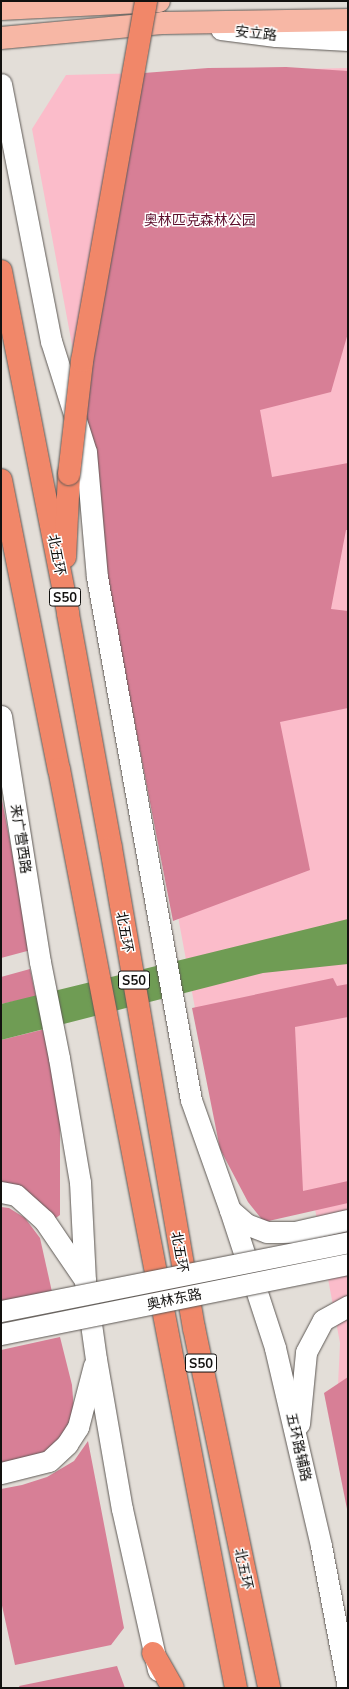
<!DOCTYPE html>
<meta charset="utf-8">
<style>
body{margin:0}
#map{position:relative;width:349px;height:1689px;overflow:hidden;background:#e3ded8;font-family:Mulish,"Noto Sans SC",sans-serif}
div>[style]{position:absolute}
.green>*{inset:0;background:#fbbcca}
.forest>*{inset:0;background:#d77f96}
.water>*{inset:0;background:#6f9c54}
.roads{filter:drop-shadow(0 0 1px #5e5955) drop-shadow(0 0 1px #5e5955)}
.secondary>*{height:21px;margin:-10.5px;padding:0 10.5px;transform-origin:10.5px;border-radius:10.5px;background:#fff}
.primary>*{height:22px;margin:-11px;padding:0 11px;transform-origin:11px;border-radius:11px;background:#f7b7a5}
.highway>*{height:22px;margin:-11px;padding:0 11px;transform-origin:11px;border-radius:11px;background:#f18769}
.bridges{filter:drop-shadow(0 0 1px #5e5955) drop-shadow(0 0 1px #5e5955)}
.secondary-bridge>*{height:21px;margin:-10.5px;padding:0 10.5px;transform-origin:10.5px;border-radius:10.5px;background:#fff}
.highway-bridge>*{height:22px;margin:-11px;padding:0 11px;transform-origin:11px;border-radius:11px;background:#f18769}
span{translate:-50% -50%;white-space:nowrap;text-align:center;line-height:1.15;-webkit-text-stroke:3px #fff;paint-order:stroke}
.shield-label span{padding:1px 3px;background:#fff;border:1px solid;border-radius:3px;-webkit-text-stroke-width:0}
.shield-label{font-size:13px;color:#12110f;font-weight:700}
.street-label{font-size:14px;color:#12110f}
.park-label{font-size:14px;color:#5d0e2c}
.frame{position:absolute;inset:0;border:2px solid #12110f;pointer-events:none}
</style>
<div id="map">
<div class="green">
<div style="clip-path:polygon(348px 68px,348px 1492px,336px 1427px,340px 1343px,315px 1209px,220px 1143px,32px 129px,66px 75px)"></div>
</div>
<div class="forest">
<div style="clip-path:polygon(286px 67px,348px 71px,348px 333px,331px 392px,260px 410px,272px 477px,348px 463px,348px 530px,346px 530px,331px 609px,348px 611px,348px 708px,280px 722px,310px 870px,173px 921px,106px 575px,84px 422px,100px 312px,144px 73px,208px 68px)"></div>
<div style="clip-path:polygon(1px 795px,31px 950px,1px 958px)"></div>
<div style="clip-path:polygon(30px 969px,36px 997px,1px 1004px,1px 977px)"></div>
<div style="clip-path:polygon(333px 978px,337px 986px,348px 984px,348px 1017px,295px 1027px,303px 1191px,348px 1181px,348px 1203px,264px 1222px,248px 1202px,220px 1149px,192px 1008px)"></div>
<div style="clip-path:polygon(45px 1029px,60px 1106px,60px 1215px,53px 1220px,1px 1187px,1px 1040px)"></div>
<div style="clip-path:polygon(1px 1207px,9px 1208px,25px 1218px,40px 1238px,52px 1292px,1px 1303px)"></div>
<div style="clip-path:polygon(60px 1337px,72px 1385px,74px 1411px,56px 1450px,1px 1468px,1px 1350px)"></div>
<div style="clip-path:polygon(348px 1377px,348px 1514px,324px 1393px)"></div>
<div style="clip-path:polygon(88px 1441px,124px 1628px,111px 1645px,15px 1665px,1px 1601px,1px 1489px,22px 1485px,47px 1477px,74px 1461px)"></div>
<div style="clip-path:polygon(117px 1666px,125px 1688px,20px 1688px,19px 1686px)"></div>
</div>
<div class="water">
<div style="clip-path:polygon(348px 919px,348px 964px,263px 973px,1px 1040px,1px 1004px)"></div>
</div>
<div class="roads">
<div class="secondary">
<div style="left:221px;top:29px;width:55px;rotate:7.3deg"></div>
<div style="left:276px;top:36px;width:72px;rotate:3.2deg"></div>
<div style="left:1px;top:84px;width:262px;rotate:79deg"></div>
<div style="left:51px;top:341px;width:116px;rotate:72.5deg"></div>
<div style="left:86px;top:452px;width:125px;rotate:85deg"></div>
<div style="left:97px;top:577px;width:531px;rotate:79.81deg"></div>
<div style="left:191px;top:1100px;width:117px;rotate:70.5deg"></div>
<div style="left:230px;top:1210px;width:145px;rotate:71.9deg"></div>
<div style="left:275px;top:1348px;width:203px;rotate:76.9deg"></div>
<div style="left:321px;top:1546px;width:145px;rotate:79.2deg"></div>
<div style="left:1px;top:716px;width:249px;rotate:81deg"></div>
<div style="left:40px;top:962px;width:98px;rotate:78.8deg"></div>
<div style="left:59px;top:1058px;width:126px;rotate:80.4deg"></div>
<div style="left:80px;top:1182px;width:99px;rotate:87.1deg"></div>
<div style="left:85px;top:1281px;width:79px;rotate:82deg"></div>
<div style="left:96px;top:1359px;width:152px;rotate:80.2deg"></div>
<div style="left:122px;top:1509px;width:165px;rotate:77.4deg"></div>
<div style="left:1px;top:1192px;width:15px;rotate:11deg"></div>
<div style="left:16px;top:1195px;width:38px;rotate:42deg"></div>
<div style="left:44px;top:1220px;width:73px;rotate:55.7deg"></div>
<div style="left:230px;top:1210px;width:21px;rotate:41deg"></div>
<div style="left:246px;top:1224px;width:22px;rotate:21deg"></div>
<div style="left:267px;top:1232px;width:28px"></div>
<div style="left:295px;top:1232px;width:54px;rotate:-12.8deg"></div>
<div style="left:299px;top:1424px;width:72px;rotate:-84.4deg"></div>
<div style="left:306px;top:1352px;width:36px;rotate:-62deg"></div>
<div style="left:323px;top:1320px;width:29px;rotate:-29deg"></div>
<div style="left:1px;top:1473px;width:49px;rotate:-14deg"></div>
<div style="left:49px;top:1461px;width:25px;rotate:-43deg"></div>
<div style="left:67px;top:1444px;width:20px;rotate:-57deg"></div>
<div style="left:78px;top:1427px;width:64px;rotate:-75.5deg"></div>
</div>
<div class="primary">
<div style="left:1px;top:9px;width:158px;rotate:-2.9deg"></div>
<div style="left:1px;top:38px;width:164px;rotate:-5.3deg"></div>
<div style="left:164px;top:23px;width:184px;rotate:-0.9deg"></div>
</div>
<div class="highway">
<div style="left:1px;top:271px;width:349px;rotate:78.9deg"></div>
<div style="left:68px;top:614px;width:238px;rotate:79.6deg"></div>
<div style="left:111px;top:848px;width:487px;rotate:80.2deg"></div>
<div style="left:194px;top:1328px;width:368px;rotate:78.2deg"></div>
<div style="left:1px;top:480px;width:295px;rotate:78.7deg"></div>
<div style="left:59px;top:769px;width:936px;rotate:79.1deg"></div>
<div style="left:65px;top:557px;width:83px;rotate:-87.2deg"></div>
<div style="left:153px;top:1653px;width:40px;rotate:60.3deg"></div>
</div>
</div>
<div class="bridges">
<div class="secondary-bridge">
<div style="left:1px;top:1311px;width:354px;rotate:-11.2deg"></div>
<div style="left:1px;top:1334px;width:354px;rotate:-11.4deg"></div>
</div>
<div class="highway-bridge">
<div style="left:69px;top:474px;width:114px;rotate:-83.4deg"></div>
<div style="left:82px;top:361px;width:366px;rotate:-79.9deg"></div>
</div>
</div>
<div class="shield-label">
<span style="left:65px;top:597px">S50</span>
<span style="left:134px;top:980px">S50</span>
<span style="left:201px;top:1363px">S50</span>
</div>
<div class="street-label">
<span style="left:256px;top:33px;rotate:6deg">安立路</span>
<span style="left:57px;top:555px;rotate:79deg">北五环</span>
<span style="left:21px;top:839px;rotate:81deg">来广营西路</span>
<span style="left:125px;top:932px;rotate:80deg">北五环</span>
<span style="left:180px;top:1252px;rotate:80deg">北五环</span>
<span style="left:174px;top:1299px;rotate:-12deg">奥林东路</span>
<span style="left:299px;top:1447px;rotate:77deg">五环路辅路</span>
<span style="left:244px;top:1569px;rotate:78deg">北五环</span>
</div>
<div class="park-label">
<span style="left:200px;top:220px">奥林匹克森林公园</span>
</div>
<div class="frame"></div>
</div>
